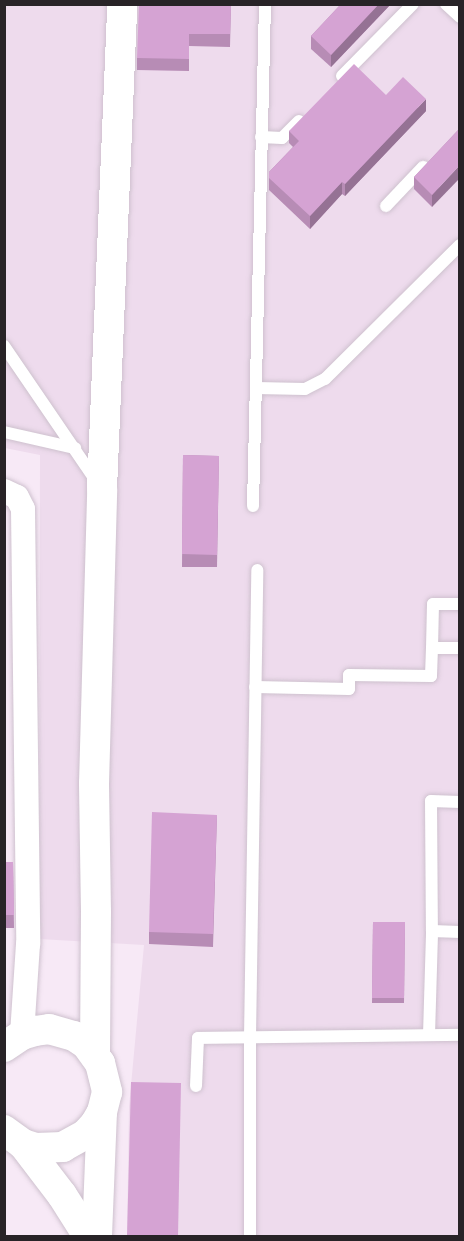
<!DOCTYPE html>
<style>
body{margin:0}
#map{position:relative;width:464px;height:1241px;overflow:hidden;background:#f7e9f6;font-family:"Asap Condensed",sans-serif}
div>[style]{position:absolute}
.built>*{inset:0;background:#eedbed}
.roads{filter:drop-shadow(0 0 2px #cec1ce) drop-shadow(0 0 2px #cec1ce)}
.service>*{height:12px;margin:-6px;padding:0 6px;transform-origin:6px;border-radius:6px;background:#fff}
.minor>*{height:24px;margin:-12px;padding:0 12px;transform-origin:12px;border-radius:12px;background:#fff}
.tertiary>*{height:30px;margin:-15px;padding:0 15px;transform-origin:15px;border-radius:15px;background:#fff}
.wall>*{inset:0;background:#b78cb5}
.shaded-wall>*{inset:0;background:#957294}
.building>*{inset:0;background:#d5a3d3}
span{translate:-50% -50%;white-space:nowrap;text-align:center;line-height:1.15;-webkit-text-stroke:6px #f7e9f6;paint-order:stroke}
.frame{position:absolute;inset:0;border:6px solid #282327;pointer-events:none}
</style>
<div id="map">
<div class="built">
<div style="clip-path:polygon(5px 5px,459px 5px,459px 1236px,127px 1236px,129px 1107px,144px 945px,39px 939px,40px 455px,5px 448px)"></div>
</div>
<div class="roads">
<div class="service">
<div style="left:446px;top:4px;width:19px;rotate:43deg"></div>
<div style="left:342px;top:76px;width:101px;rotate:-45.4deg"></div>
<div style="left:261px;top:137px;width:21px;rotate:3deg"></div>
<div style="left:282px;top:138px;width:24px;rotate:-45deg"></div>
<div style="left:386px;top:206px;width:54px;rotate:-46.5deg"></div>
<div style="left:4px;top:346px;width:163px;rotate:55.7deg"></div>
<div style="left:256px;top:388px;width:49px;rotate:1.2deg"></div>
<div style="left:305px;top:389px;width:22px;rotate:-27deg"></div>
<div style="left:325px;top:379px;width:190px;rotate:-44.8deg"></div>
<div style="left:4px;top:432px;width:73px;rotate:12.7deg"></div>
<div style="left:253px;top:506px;width:502px;rotate:-88.63deg"></div>
<div style="left:432px;top:648px;width:44px;rotate:-88.7deg"></div>
<div style="left:433px;top:604px;width:27px"></div>
<div style="left:255px;top:687px;width:94px;rotate:1.2deg"></div>
<div style="left:349px;top:689px;width:14px;rotate:-90deg"></div>
<div style="left:349px;top:675px;width:82px;rotate:0.7deg"></div>
<div style="left:431px;top:676px;width:28px;rotate:-88deg"></div>
<div style="left:432px;top:648px;width:28px"></div>
<div style="left:460px;top:802px;width:29px;rotate:-178deg"></div>
<div style="left:431px;top:801px;width:130px;rotate:89.6deg"></div>
<div style="left:432px;top:931px;width:28px;rotate:2deg"></div>
<div style="left:429px;top:1035px;width:104px;rotate:-88.3deg"></div>
<div style="left:196px;top:1086px;width:48px;rotate:-87.6deg"></div>
<div style="left:198px;top:1038px;width:262px;rotate:-0.7deg"></div>
<div style="left:250px;top:1236px;width:199px;rotate:-90deg"></div>
<div style="left:250px;top:1037px;width:467px;rotate:-89.1deg"></div>
</div>
<div class="minor">
<div style="left:4px;top:491px;width:14px;rotate:25deg"></div>
<div style="left:17px;top:497px;width:13px;rotate:63deg"></div>
<div style="left:23px;top:509px;width:435px;rotate:89.3deg"></div>
<div style="left:28px;top:944px;width:91px;rotate:93.8deg"></div>
</div>
<div class="tertiary">
<div style="left:4px;top:1047px;width:22px;rotate:-34deg"></div>
<div style="left:22px;top:1035px;width:14px;rotate:-17deg"></div>
<div style="left:35px;top:1031px;width:14px;rotate:-8deg"></div>
<div style="left:49px;top:1029px;width:26px;rotate:16deg"></div>
<div style="left:74px;top:1036px;width:14px;rotate:34deg"></div>
<div style="left:86px;top:1044px;width:24px;rotate:54deg"></div>
<div style="left:100px;top:1063px;width:30px;rotate:76deg"></div>
<div style="left:107px;top:1092px;width:21px;rotate:104deg"></div>
<div style="left:102px;top:1112px;width:14px;rotate:120deg"></div>
<div style="left:95px;top:1124px;width:13px;rotate:132deg"></div>
<div style="left:86px;top:1134px;width:26px;rotate:151deg"></div>
<div style="left:63px;top:1147px;width:27px;rotate:178deg"></div>
<div style="left:36px;top:1148px;width:14px;rotate:-163deg"></div>
<div style="left:23px;top:1144px;width:24px;rotate:-144deg"></div>
<div style="left:95px;top:1054px;width:142px;rotate:-89.6deg"></div>
<div style="left:96px;top:912px;width:128px;rotate:-90.9deg"></div>
<div style="left:94px;top:784px;width:295px;rotate:-88.4deg"></div>
<div style="left:102px;top:489px;width:485px;rotate:-87.6deg"></div>
<div style="left:23px;top:1144px;width:64px;rotate:52.6deg"></div>
<div style="left:62px;top:1195px;width:49px;rotate:57.6deg"></div>
<div style="left:97px;top:1236px;width:124px;rotate:-87.7deg"></div>
</div>
</div>
<div class="wall">
<div style="clip-path:polygon(231px 4px,230px 47px,189px 46px,189px 71px,137px 70px,137px 58px)"></div>
<div style="clip-path:polygon(341px 4px,391px 4px,331px 67px,311px 49px,311px 36px)"></div>
<div style="clip-path:polygon(386px 95px,426px 111px,345px 196px,342px 194px,310px 229px,269px 190px,269px 172px,293px 147px,289px 143px,289px 131px)"></div>
<div style="clip-path:polygon(459px 129px,432px 207px,414px 189px,414px 177px)"></div>
<div style="clip-path:polygon(183px 455px,219px 456px,217px 567px,182px 567px)"></div>
<div style="clip-path:polygon(217px 815px,213px 947px,149px 944px,149px 932px)"></div>
<div style="clip-path:polygon(4px 862px,13px 862px,14px 928px,4px 928px)"></div>
<div style="clip-path:polygon(373px 922px,405px 922px,404px 1003px,372px 1003px)"></div>
</div>
<div class="shaded-wall">
<div style="clip-path:polygon(379px 4px,391px 4px,331px 67px,331px 55px)"></div>
<div style="clip-path:polygon(426px 99px,426px 111px,345px 196px,345px 184px)"></div>
<div style="clip-path:polygon(459px 166px,459px 179px,432px 207px,432px 195px)"></div>
<div style="clip-path:polygon(342px 182px,342px 194px,310px 229px,310px 216px)"></div>
</div>
<div class="building">
<div style="clip-path:polygon(139px 4px,231px 4px,230px 34px,189px 34px,189px 59px,137px 58px)"></div>
<div style="clip-path:polygon(341px 4px,379px 4px,331px 55px,311px 36px)"></div>
<div style="clip-path:polygon(354px 64px,386px 95px,403px 77px,426px 99px,345px 184px,342px 182px,310px 216px,269px 178px,269px 172px,299px 141px,289px 131px)"></div>
<div style="clip-path:polygon(459px 129px,459px 166px,432px 195px,414px 177px)"></div>
<div style="clip-path:polygon(183px 455px,219px 456px,217px 555px,182px 554px)"></div>
<div style="clip-path:polygon(152px 812px,217px 815px,213px 934px,149px 932px)"></div>
<div style="clip-path:polygon(4px 862px,13px 862px,14px 915px,4px 915px)"></div>
<div style="clip-path:polygon(373px 922px,405px 922px,404px 998px,372px 998px)"></div>
<div style="clip-path:polygon(131px 1082px,181px 1083px,178px 1236px,127px 1236px)"></div>
</div>
<div class="frame"></div>
</div>
